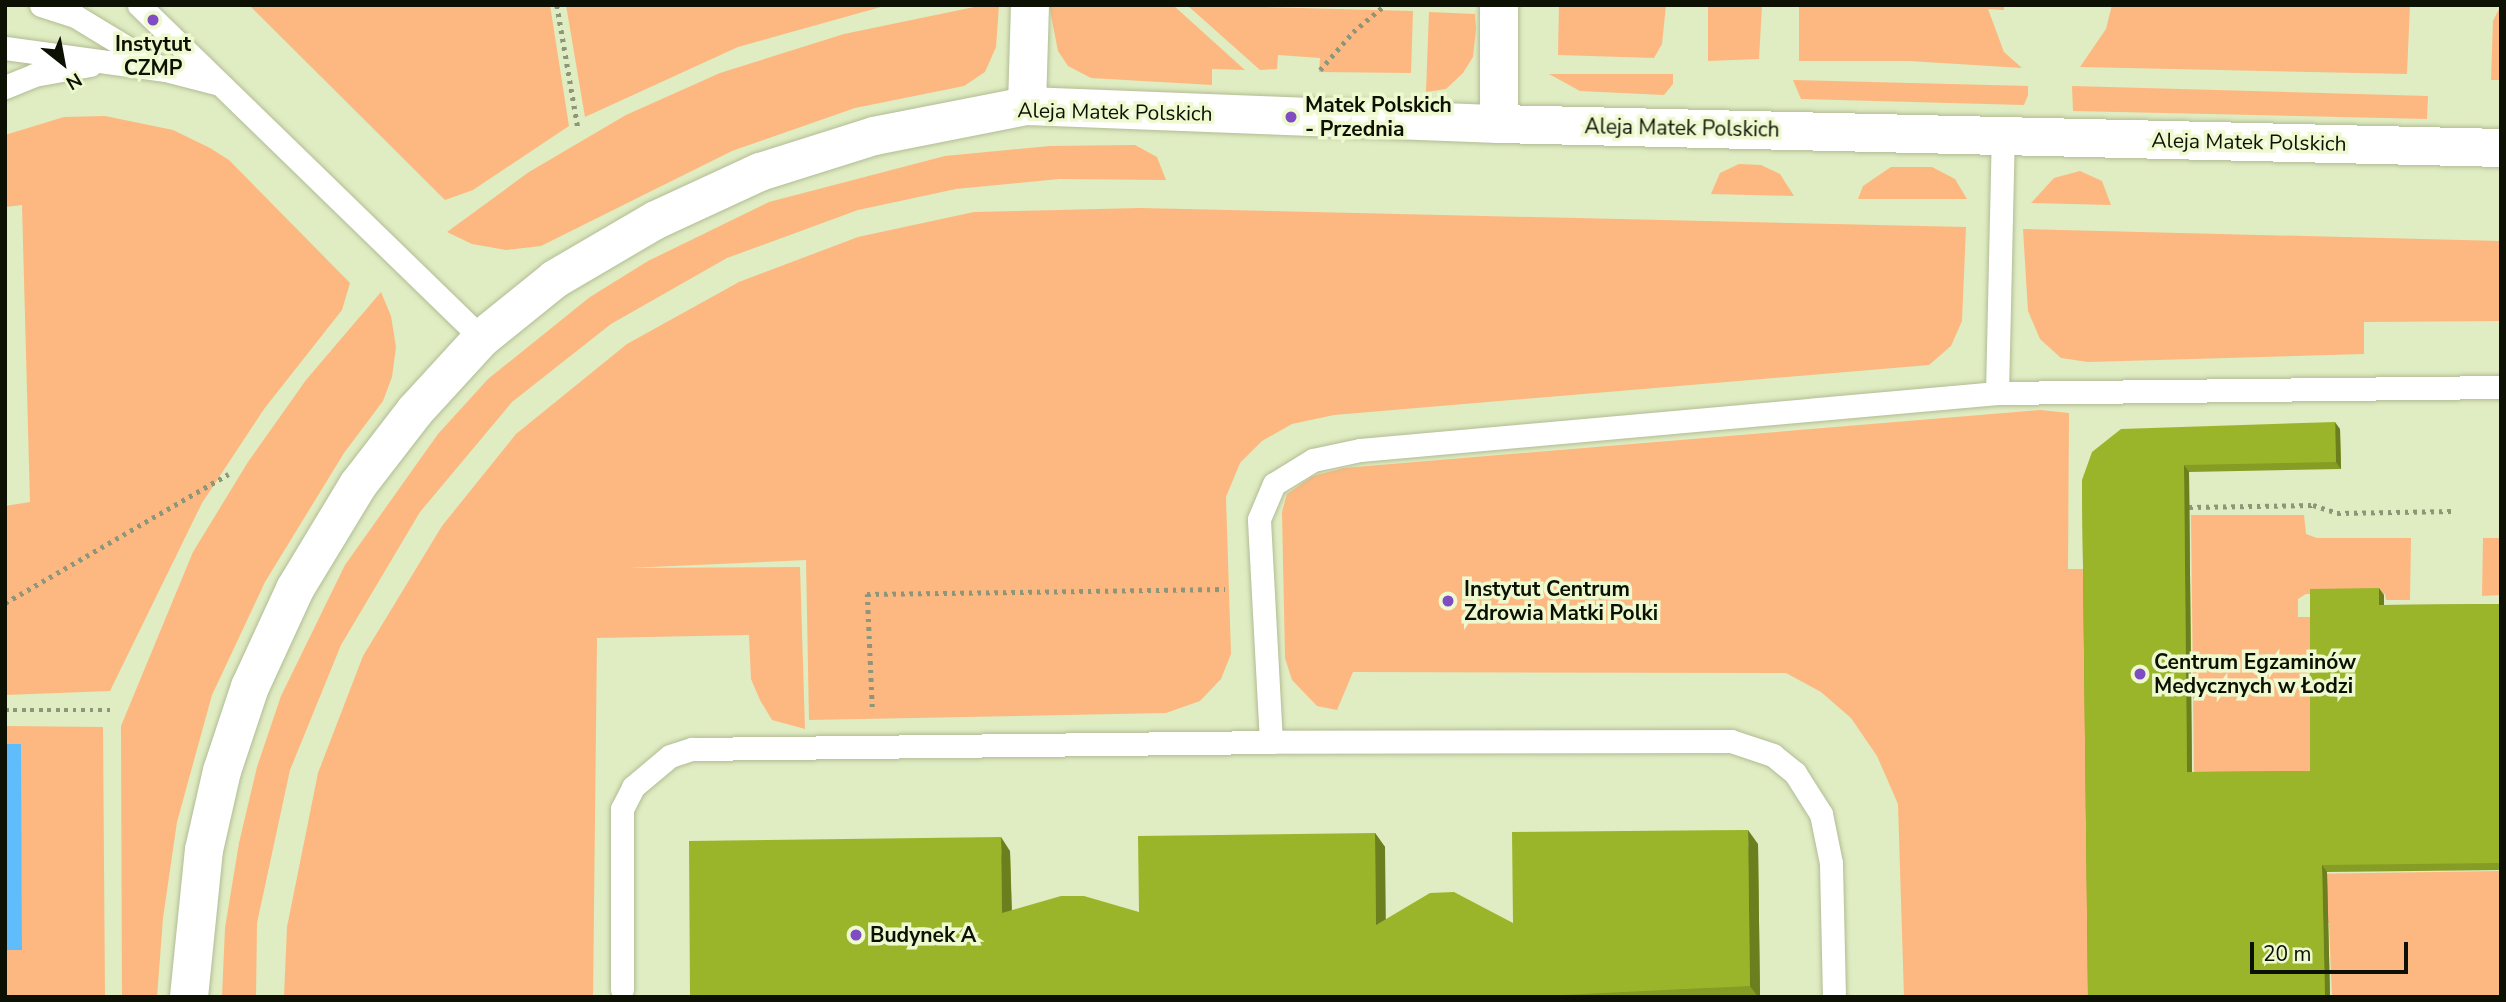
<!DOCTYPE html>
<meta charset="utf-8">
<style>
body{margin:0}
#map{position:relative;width:2506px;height:1002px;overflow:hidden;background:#e0ecc2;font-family:"Nunito Sans",sans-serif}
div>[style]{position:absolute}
.green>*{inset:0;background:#fcb880}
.water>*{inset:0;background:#5fbdfc}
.path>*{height:4.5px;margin-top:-2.25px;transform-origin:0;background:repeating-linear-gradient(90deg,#8d9678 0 3.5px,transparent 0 8.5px)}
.roads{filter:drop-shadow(0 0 2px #b1bc94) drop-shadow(0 0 2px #b1bc94)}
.lane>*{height:23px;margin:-11.5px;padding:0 11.5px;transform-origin:11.5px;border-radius:11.5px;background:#fff}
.street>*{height:38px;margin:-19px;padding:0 19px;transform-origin:19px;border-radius:19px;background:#fff}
.secondary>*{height:38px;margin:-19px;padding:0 19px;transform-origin:19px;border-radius:19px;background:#fff}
.wall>*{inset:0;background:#859c25}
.shaded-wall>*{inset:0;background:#6c7f1e}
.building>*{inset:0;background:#9bb52b}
.dots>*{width:19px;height:19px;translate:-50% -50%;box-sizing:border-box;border:4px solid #eef9cf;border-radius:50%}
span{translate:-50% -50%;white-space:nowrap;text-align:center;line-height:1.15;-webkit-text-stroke:7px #eef9cf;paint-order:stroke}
.poi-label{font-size:21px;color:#0d1104;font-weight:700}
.left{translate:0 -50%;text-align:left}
.street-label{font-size:21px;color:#0d1104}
.frame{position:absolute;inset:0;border:7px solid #0d1104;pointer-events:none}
.north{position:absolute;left:28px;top:28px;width:70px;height:70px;-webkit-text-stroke:5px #eef9cf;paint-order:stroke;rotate:149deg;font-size:19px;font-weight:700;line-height:28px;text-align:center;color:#0d1104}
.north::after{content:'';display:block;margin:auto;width:24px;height:32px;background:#0d1104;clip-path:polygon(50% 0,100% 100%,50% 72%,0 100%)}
.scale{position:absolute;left:2250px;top:942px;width:158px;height:32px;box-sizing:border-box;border:4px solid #0d1104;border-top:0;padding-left:9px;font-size:21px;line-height:24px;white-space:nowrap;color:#0d1104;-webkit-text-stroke:5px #eef9cf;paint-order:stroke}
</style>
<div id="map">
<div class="green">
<div style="clip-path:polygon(249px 5px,550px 5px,569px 126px,473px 190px,445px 200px)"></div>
<div style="clip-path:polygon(566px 5px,888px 5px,738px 47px,585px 117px)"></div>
<div style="clip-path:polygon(984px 5px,999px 5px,996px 47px,985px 72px,964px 86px,855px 108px,732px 151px,541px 246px,506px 250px,472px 244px,447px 232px,529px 172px,626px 115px,720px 73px,844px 34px)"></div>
<div style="clip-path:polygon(1049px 5px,1174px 6px,1245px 70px,1212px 69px,1212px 85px,1091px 78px,1068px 66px,1058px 51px)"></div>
<div style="clip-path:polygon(1187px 5px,1413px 11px,1411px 73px,1319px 72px,1320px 58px,1278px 55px,1277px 69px,1260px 70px)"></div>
<div style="clip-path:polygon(1559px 5px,1666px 5px,1662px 44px,1654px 58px,1558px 55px)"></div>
<div style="clip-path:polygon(1708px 5px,1762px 5px,1759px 59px,1708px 61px)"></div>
<div style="clip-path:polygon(1799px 5px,2004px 5px,2004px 10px,1988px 9px,2004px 52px,2022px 68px,1909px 61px,1799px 61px)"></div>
<div style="clip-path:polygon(2112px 5px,2410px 5px,2407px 74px,2080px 67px,2106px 29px)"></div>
<div style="clip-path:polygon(2501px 5px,2501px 80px,2491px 80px,2493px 21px)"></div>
<div style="clip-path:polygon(1429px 12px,1475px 14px,1476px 29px,1473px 57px,1463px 73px,1446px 89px,1426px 92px)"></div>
<div style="clip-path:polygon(1549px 74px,1673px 74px,1673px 84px,1664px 95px,1580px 91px)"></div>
<div style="clip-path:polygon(1793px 80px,2028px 86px,2028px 95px,2024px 105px,1801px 99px)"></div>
<div style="clip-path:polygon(2072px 86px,2428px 96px,2427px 119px,2073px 111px)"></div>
<div style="clip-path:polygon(105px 116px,173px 130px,210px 148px,229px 160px,350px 283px,342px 310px,264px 409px,202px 503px,110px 691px,5px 695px,5px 506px,30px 502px,22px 205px,5px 207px,5px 135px,64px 117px)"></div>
<div style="clip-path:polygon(1135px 145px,1157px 157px,1166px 180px,1059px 179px,956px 189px,858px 210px,727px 258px,611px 324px,512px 402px,420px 512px,341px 645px,290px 770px,257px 923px,256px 997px,222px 997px,225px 928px,239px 843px,257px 767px,281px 696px,345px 565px,438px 434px,488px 379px,590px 297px,648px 261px,769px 202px,945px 156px,1050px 146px)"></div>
<div style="clip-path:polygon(1739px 164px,1761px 165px,1780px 174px,1794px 196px,1711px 194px,1720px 173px)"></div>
<div style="clip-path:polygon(1891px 167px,1932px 167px,1955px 179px,1967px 199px,1858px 199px,1863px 186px)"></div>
<div style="clip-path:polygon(2080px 171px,2102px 181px,2111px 205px,2031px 203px,2054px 178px)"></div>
<div style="clip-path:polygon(1140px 208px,1966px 227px,1962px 321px,1951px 346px,1929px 365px,1334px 415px,1292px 424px,1262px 441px,1240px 463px,1226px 497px,1231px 654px,1221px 679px,1200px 701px,1166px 713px,809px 720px,806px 560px,628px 568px,800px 567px,805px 729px,772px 720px,760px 700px,751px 679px,749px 635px,597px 638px,593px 997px,284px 997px,287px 927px,318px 773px,363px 656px,442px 526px,516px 434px,627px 344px,739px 282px,858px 237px,974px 212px)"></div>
<div style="clip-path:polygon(2023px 229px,2501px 241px,2501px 321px,2364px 322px,2364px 354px,2088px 362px,2061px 358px,2040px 339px,2028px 311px)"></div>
<div style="clip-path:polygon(381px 292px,391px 316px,396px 347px,392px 377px,383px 401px,344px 453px,265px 582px,212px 695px,177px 822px,163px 918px,157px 997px,122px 997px,121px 726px,193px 552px,248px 462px,306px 380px)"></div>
<div style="clip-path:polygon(2040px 410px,2069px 413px,2068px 569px,2087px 569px,2092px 997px,1904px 997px,1898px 804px,1877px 756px,1851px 718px,1821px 692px,1786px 673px,1353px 672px,1337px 710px,1317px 706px,1292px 680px,1285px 658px,1282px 512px,1287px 494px,1313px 476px,1344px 468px)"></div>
<div style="clip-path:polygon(2191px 515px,2304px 515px,2306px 534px,2317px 538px,2411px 538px,2410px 600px,2386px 600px,2385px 594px,2306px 594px,2298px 599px,2298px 617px,2314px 617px,2314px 777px,2194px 778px)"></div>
<div style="clip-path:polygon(2483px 538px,2501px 538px,2501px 595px,2482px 596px)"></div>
<div style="clip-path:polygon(5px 726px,103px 727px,105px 997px,5px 997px,5px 950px,22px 949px,20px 744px,5px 744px)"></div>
<div style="clip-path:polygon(2501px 871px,2501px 997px,2332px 997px,2329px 923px,2261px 926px,2306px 874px)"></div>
</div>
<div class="water">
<div style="clip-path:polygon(5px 744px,21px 744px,22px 950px,5px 950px)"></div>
</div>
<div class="path">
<div style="left:557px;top:5px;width:125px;rotate:80.3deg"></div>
<div style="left:1320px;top:70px;width:50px;rotate:-49deg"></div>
<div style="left:1353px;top:32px;width:42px;rotate:-40.2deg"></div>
<div style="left:2189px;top:507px;width:124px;rotate:-0.9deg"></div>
<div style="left:2313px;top:505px;width:25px;rotate:18deg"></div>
<div style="left:2337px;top:513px;width:117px;rotate:-1deg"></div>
<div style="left:5px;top:603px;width:258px;rotate:-30deg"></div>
<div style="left:872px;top:707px;width:113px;rotate:-92.5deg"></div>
<div style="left:867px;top:594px;width:358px;rotate:-0.8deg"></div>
<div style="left:5px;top:710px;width:108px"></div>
</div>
<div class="roads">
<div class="lane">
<div style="left:41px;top:5px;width:36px;rotate:18deg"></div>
<div style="left:75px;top:16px;width:95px;rotate:31.2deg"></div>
<div style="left:139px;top:5px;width:478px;rotate:44.2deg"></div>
<div style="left:5px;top:48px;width:162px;rotate:7.8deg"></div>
<div style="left:166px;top:70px;width:52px;rotate:14.6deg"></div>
<div style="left:5px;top:87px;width:31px;rotate:-22deg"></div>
<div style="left:34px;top:75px;width:57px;rotate:-10.1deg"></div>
<div style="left:1997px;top:393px;width:504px;rotate:-0.68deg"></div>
<div style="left:622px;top:989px;width:180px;rotate:-90deg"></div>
<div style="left:622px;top:809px;width:25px;rotate:-63deg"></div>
<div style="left:633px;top:787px;width:48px;rotate:-40deg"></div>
<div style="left:670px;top:756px;width:23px;rotate:-18deg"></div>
<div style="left:692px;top:749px;width:579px;rotate:-0.69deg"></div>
<div style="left:1834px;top:997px;width:134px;rotate:-91.3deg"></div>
<div style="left:1831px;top:863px;width:50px;rotate:-101.5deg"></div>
<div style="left:1821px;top:814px;width:49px;rotate:-122.4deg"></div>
<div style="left:1795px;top:773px;width:28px;rotate:-141deg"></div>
<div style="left:1773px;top:755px;width:44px;rotate:-161.6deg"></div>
<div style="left:1731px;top:741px;width:460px;rotate:179.9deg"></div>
<div style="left:1271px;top:742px;width:223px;rotate:-93.1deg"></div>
<div style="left:1259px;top:519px;width:38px;rotate:-67deg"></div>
<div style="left:1274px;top:484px;width:46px;rotate:-31.6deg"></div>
<div style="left:1313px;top:460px;width:48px;rotate:-12deg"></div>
<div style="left:1360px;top:450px;width:640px;rotate:-5.11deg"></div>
<div style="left:1997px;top:393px;width:258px;rotate:-88.7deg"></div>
</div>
<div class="street">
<div style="left:1499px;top:5px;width:119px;rotate:90deg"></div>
<div style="left:1027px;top:106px;width:101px;rotate:-88.3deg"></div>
</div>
<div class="secondary">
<div style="left:189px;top:997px;width:148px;rotate:-84.2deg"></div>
<div style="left:204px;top:850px;width:81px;rotate:-77.2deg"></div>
<div style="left:222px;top:771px;width:89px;rotate:-71.6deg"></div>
<div style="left:250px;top:687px;width:108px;rotate:-65.3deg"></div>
<div style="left:295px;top:589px;width:122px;rotate:-58.8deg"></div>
<div style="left:358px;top:485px;width:93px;rotate:-52.4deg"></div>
<div style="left:415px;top:411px;width:99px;rotate:-47.5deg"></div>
<div style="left:482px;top:338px;width:94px;rotate:-38.9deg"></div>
<div style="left:555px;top:279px;width:117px;rotate:-30.3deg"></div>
<div style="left:656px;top:220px;width:115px;rotate:-24.8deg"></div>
<div style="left:760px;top:172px;width:120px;rotate:-17.5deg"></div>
<div style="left:874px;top:136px;width:156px;rotate:-11.1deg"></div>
<div style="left:1027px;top:106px;width:472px;rotate:2.2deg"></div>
<div style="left:1499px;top:124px;width:1002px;rotate:1.37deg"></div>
</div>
</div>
<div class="wall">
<div style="clip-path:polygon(2340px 429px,2341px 469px,2189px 472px,2192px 772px,2310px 771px,2384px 595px,2384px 605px,2501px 604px,2501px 870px,2327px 872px,2330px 997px,2088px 997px,2082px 480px)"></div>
<div style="clip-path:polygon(1375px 833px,1385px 847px,1385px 919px,1513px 923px,1758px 844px,1760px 997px,690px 997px,1010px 851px,1012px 911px,1139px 912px)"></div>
</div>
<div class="shaded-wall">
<div style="clip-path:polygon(2335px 422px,2340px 429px,2341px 469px,2336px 462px)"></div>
<div style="clip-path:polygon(2184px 465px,2189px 472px,2192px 779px,2187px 772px)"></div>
<div style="clip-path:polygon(2379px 588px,2384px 595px,2384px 612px,2379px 605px)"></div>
<div style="clip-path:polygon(1748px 830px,1758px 844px,1760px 997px,1758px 997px,1750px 986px)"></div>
<div style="clip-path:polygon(1375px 833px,1385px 847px,1386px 938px,1376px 925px)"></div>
<div style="clip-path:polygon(1001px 837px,1010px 851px,1012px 927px,1002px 913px)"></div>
<div style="clip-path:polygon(2322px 865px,2327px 872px,2330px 997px,2325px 997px)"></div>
</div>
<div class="building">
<div style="clip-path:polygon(2335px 422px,2336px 462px,2184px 465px,2187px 772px,2310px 771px,2310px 589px,2379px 588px,2379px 605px,2501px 604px,2501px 863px,2322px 865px,2325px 997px,2088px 997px,2082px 480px,2092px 452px,2121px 429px)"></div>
<div style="clip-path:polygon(1748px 830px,1750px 986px,1521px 997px,690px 997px,689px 841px,1001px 837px,1002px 913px,1061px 896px,1084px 896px,1139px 912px,1138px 836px,1375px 833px,1376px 925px,1430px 893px,1454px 892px,1513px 923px,1512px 832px)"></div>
</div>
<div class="dots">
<div style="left:153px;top:20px;background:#7f4cc3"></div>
<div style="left:1291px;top:117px;background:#7f4cc3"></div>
<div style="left:1448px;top:601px;background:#7f4cc3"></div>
<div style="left:2140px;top:674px;background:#7f4cc3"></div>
<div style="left:856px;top:935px;background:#7f4cc3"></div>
</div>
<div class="poi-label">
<span style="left:153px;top:56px">Instytut<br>CZMP</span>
<span class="left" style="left:1305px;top:117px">Matek Polskich<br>- Przednia</span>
<span class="left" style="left:1464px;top:601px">Instytut Centrum<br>Zdrowia Matki Polki</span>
<span class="left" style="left:2154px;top:674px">Centrum Egzaminów<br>Medycznych w Łodzi</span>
<span class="left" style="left:870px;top:935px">Budynek A</span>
</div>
<div class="street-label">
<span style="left:1115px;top:112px;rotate:1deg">Aleja Matek Polskich</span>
<span style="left:1682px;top:128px;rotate:1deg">Aleja Matek Polskich</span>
<span style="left:2249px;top:142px;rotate:1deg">Aleja Matek Polskich</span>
</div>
<div class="frame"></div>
<div class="north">N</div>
<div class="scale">20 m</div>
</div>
